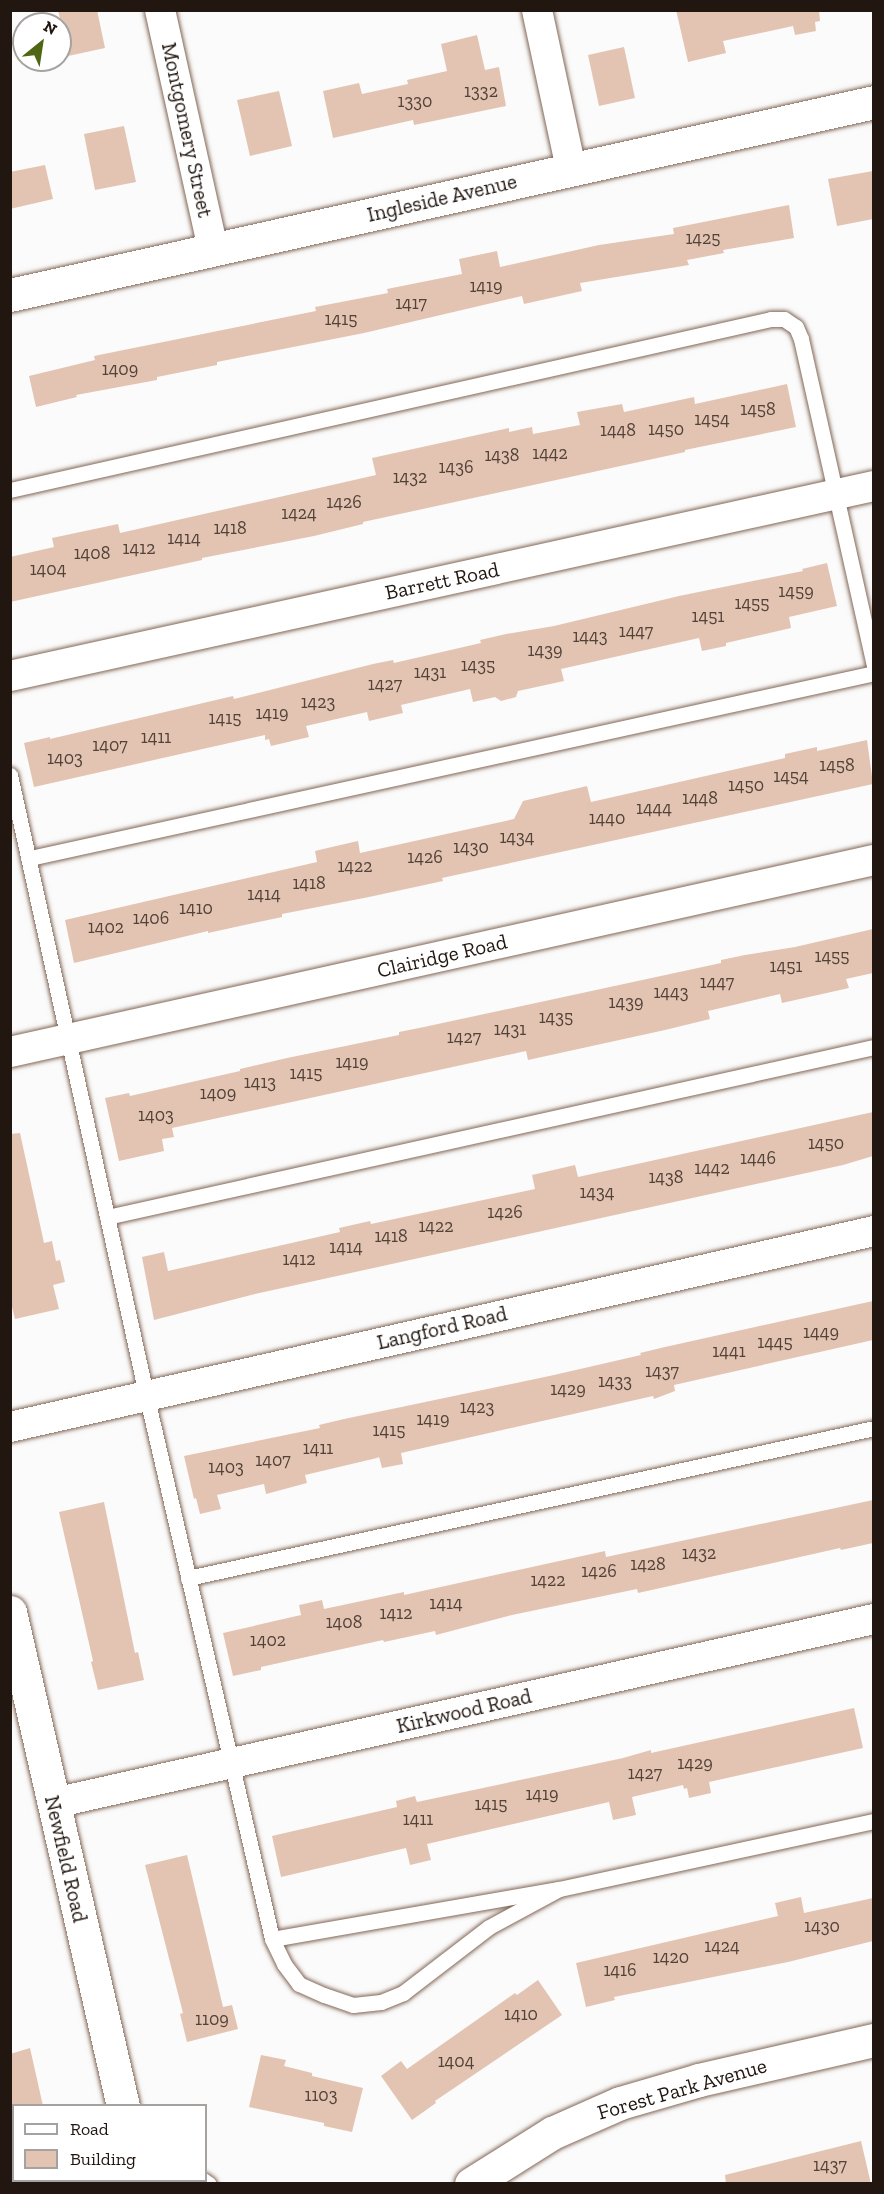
<!DOCTYPE html>
<style>
body{margin:0}
#map{position:relative;width:884px;height:2194px;overflow:hidden;background:#fbfbfb;font-family:"Zilla Slab",serif}
div>[style]{position:absolute}
.building>*{inset:0;background:#e3c4b2}
.roads{filter:drop-shadow(0 0 2px #836757) drop-shadow(0 0 2px #836757)}
.lane>*{height:15px;margin:-7.5px;padding:0 7.5px;transform-origin:7.5px;border-radius:7.5px;background:#fff}
.street>*{height:30px;margin:-15px;padding:0 15px;transform-origin:15px;border-radius:15px;background:#fff}
.secondary>*{height:33px;margin:-16.5px;padding:0 16.5px;transform-origin:16.5px;border-radius:16.5px;background:#fff}
span{translate:-50% -50%;white-space:nowrap;text-align:center;line-height:1.15;-webkit-text-stroke:6px #fff;paint-order:stroke}
.number-label{font-size:18px;color:#524238}
.number-label span{-webkit-text-stroke-width:0}
.street-label{font-size:21px;color:#211610}
.frame{position:absolute;inset:0;border:12px solid #211610;pointer-events:none}
.legend{position:absolute;left:12px;top:2104px;width:195px;height:78px;box-sizing:border-box;background:#fff;border:2px solid #a6a29f;margin:0;padding:8px 10px;list-style:none;font-size:18px;color:#211610}
.legend li{display:flex;align-items:center;gap:12px;height:30px}
.legend b{width:30px;border:2px solid #a6a29f}
.north{position:absolute;left:12px;top:12px;width:60px;height:60px;box-sizing:border-box;background:#fff;border:2px solid #a6a29f;border-radius:50%;rotate:30deg;font-size:16px;font-weight:700;line-height:24px;text-align:center;color:#211610}
.north::after{content:'';display:block;margin:auto;width:21px;height:27px;background:#4f6615;clip-path:polygon(50% 0,100% 100%,50% 72%,0 100%)}
</style>
<div id="map">
<div class="building">
<div style="clip-path:polygon(58px 10px,97px 10px,105px 48px,68px 56px)"></div>
<div style="clip-path:polygon(676px 10px,819px 10px,820px 21px,815px 22px,816px 31px,795px 35px,793px 26px,723px 41px,726px 53px,688px 62px)"></div>
<div style="clip-path:polygon(477px 35px,485px 70px,499px 67px,506px 106px,414px 125px,413px 120px,333px 138px,323px 91px,359px 83px,362px 94px,408px 84px,407px 80px,447px 71px,441px 44px)"></div>
<div style="clip-path:polygon(624px 47px,635px 98px,599px 106px,588px 55px)"></div>
<div style="clip-path:polygon(279px 91px,292px 146px,250px 156px,237px 100px)"></div>
<div style="clip-path:polygon(124px 126px,136px 182px,95px 190px,84px 134px)"></div>
<div style="clip-path:polygon(45px 165px,53px 199px,10px 209px,10px 172px)"></div>
<div style="clip-path:polygon(873px 171px,873px 219px,837px 226px,828px 179px)"></div>
<div style="clip-path:polygon(789px 205px,794px 238px,723px 250px,724px 253px,687px 260px,689px 265px,580px 283px,582px 291px,524px 304px,522px 296px,364px 333px,217px 362px,217px 365px,157px 377px,157px 380px,76px 395px,77px 397px,36px 407px,29px 376px,95px 360px,94px 356px,316px 311px,315px 307px,388px 293px,387px 289px,462px 274px,459px 259px,497px 251px,500px 267px,599px 245px,674px 234px,673px 228px)"></div>
<div style="clip-path:polygon(787px 384px,796px 427px,685px 450px,685px 452px,363px 522px,363px 524px,314px 536px,202px 558px,202px 560px,10px 602px,10px 557px,54px 547px,52px 538px,118px 524px,120px 533px,376px 475px,372px 458px,509px 428px,509px 432px,532px 427px,533px 434px,580px 425px,577px 412px,622px 404px,624px 412px,694px 397px,695px 404px)"></div>
<div style="clip-path:polygon(827px 563px,837px 606px,789px 617px,791px 628px,726px 643px,726px 646px,702px 651px,699px 638px,561px 669px,564px 681px,518px 691px,516px 697px,501px 701px,495px 697px,473px 702px,470px 689px,401px 705px,403px 713px,369px 721px,367px 712px,306px 726px,309px 737px,271px 746px,269px 739px,265px 740px,265px 735px,34px 787px,24px 743px,50px 737px,50px 739px,233px 696px,234px 699px,373px 664px,393px 660px,394px 663px,481px 643px,480px 640px,506px 634px,554px 626px,679px 596px,803px 571px,802px 569px)"></div>
<div style="clip-path:polygon(867px 740px,873px 784px,442px 878px,443px 881px,369px 897px,282px 914px,282px 917px,208px 933px,208px 931px,74px 963px,65px 920px,317px 862px,315px 851px,336px 846px,358px 841px,360px 853px,514px 819px,523px 801px,587px 786px,591px 802px,785px 758px,785px 754px,817px 747px,817px 751px)"></div>
<div style="clip-path:polygon(873px 929px,873px 973px,846px 979px,849px 988px,782px 1003px,780px 994px,708px 1011px,710px 1019px,665px 1030px,528px 1060px,526px 1051px,172px 1128px,174px 1137px,162px 1139px,164px 1151px,119px 1161px,105px 1098px,129px 1093px,130px 1096px,240px 1071px,240px 1069px,287px 1058px,399px 1035px,399px 1032px,424px 1027px,721px 963px,721px 960px,745px 955px,795px 947px)"></div>
<div style="clip-path:polygon(873px 1112px,873px 1156px,843px 1165px,255px 1294px,154px 1320px,142px 1257px,164px 1252px,168px 1271px,340px 1232px,339px 1228px,370px 1221px,371px 1224px,535px 1189px,532px 1175px,575px 1165px,578px 1177px)"></div>
<div style="clip-path:polygon(20px 1133px,44px 1243px,52px 1241px,56px 1261px,60px 1260px,65px 1282px,53px 1285px,59px 1309px,15px 1319px,10px 1299px,10px 1134px)"></div>
<div style="clip-path:polygon(873px 1301px,873px 1340px,674px 1385px,675px 1391px,654px 1399px,653px 1396px,401px 1453px,403px 1464px,382px 1468px,379px 1457px,377px 1458px,305px 1475px,307px 1483px,266px 1494px,264px 1484px,217px 1495px,221px 1509px,200px 1514px,196px 1498px,194px 1499px,184px 1456px,320px 1428px,319px 1425px,344px 1419px,554px 1375px,641px 1355px,640px 1353px,665px 1347px)"></div>
<div style="clip-path:polygon(873px 1500px,873px 1543px,841px 1550px,840px 1548px,638px 1593px,637px 1589px,512px 1615px,436px 1635px,435px 1631px,384px 1642px,383px 1640px,261px 1667px,261px 1670px,233px 1676px,223px 1633px,301px 1615px,299px 1605px,322px 1600px,324px 1609px,404px 1592px,404px 1595px,605px 1551px,606px 1557px)"></div>
<div style="clip-path:polygon(104px 1502px,135px 1653px,138px 1652px,144px 1680px,98px 1690px,91px 1662px,93px 1661px,59px 1512px)"></div>
<div style="clip-path:polygon(854px 1708px,863px 1748px,709px 1782px,711px 1793px,689px 1798px,687px 1788px,684px 1789px,683px 1785px,632px 1797px,636px 1815px,613px 1820px,609px 1802px,427px 1844px,431px 1860px,410px 1865px,406px 1848px,281px 1877px,272px 1836px,397px 1807px,396px 1801px,415px 1796px,417px 1802px,623px 1758px,651px 1750px,651px 1753px)"></div>
<div style="clip-path:polygon(187px 1855px,223px 2007px,232px 2005px,238px 2029px,187px 2042px,180px 2014px,183px 2013px,145px 1865px)"></div>
<div style="clip-path:polygon(801px 1897px,804px 1913px,873px 1898px,873px 1941px,788px 1962px,614px 1997px,615px 2000px,586px 2007px,576px 1963px,778px 1916px,775px 1903px)"></div>
<div style="clip-path:polygon(538px 1980px,562px 2015px,435px 2101px,436px 2103px,412px 2120px,381px 2076px,401px 2061px,407px 2069px,515px 1993px,517px 1995px)"></div>
<div style="clip-path:polygon(30px 2048px,43px 2106px,10px 2106px,10px 2054px)"></div>
<div style="clip-path:polygon(261px 2055px,286px 2060px,284px 2066px,312px 2073px,312px 2076px,363px 2088px,352px 2132px,324px 2126px,324px 2123px,249px 2107px)"></div>
<div style="clip-path:polygon(861px 2141px,871px 2184px,726px 2184px,725px 2175px)"></div>
</div>
<div class="roads">
<div class="lane">
<div style="left:10px;top:490px;width:780px;rotate:-12.66deg"></div>
<div style="left:771px;top:319px;width:13px"></div>
<div style="left:784px;top:319px;width:14px;rotate:34deg"></div>
<div style="left:796px;top:327px;width:13px;rotate:67deg"></div>
<div style="left:801px;top:339px;width:335px;rotate:77.4deg"></div>
<div style="left:10px;top:775px;width:634px;rotate:77.61deg"></div>
<div style="left:146px;top:1394px;width:559px;rotate:76.98deg"></div>
<div style="left:272px;top:1939px;width:28px;rotate:64deg"></div>
<div style="left:284px;top:1964px;width:25px;rotate:53deg"></div>
<div style="left:299px;top:1984px;width:27px;rotate:24deg"></div>
<div style="left:324px;top:1995px;width:31px;rotate:19deg"></div>
<div style="left:353px;top:2005px;width:28px;rotate:-6deg"></div>
<div style="left:381px;top:2002px;width:24px;rotate:-22deg"></div>
<div style="left:403px;top:1993px;width:108px;rotate:-37.5deg"></div>
<div style="left:489px;top:1927px;width:80px;rotate:-28.5deg"></div>
<div style="left:30px;top:858px;width:864px;rotate:-12.36deg"></div>
<div style="left:107px;top:1217px;width:786px;rotate:-12.5deg"></div>
<div style="left:188px;top:1578px;width:702px;rotate:-12.33deg"></div>
<div style="left:272px;top:1939px;width:291px;rotate:-9.9deg"></div>
<div style="left:559px;top:1889px;width:322px;rotate:-12.2deg"></div>
<div style="left:203px;top:2180px;width:7px;rotate:34deg"></div>
</div>
<div class="street">
<div style="left:160px;top:10px;width:245px;rotate:77.5deg"></div>
<div style="left:537px;top:10px;width:163px;rotate:77.9deg"></div>
<div style="left:10px;top:676px;width:885px;rotate:-12.4deg"></div>
<div style="left:10px;top:1052px;width:885px;rotate:-12.53deg"></div>
<div style="left:10px;top:1427px;width:886px;rotate:-12.78deg"></div>
<div style="left:54px;top:1803px;width:840px;rotate:-12.65deg"></div>
</div>
<div class="secondary">
<div style="left:10px;top:295px;width:885px;rotate:-12.59deg"></div>
<div style="left:10px;top:1612px;width:507px;rotate:77.12deg"></div>
<div style="left:140px;top:2180px;width:4px;rotate:76deg"></div>
<div style="left:471px;top:2184px;width:96px;rotate:-32.2deg"></div>
<div style="left:552px;top:2133px;width:74px;rotate:-23.8deg"></div>
<div style="left:620px;top:2103px;width:82px;rotate:-16.2deg"></div>
<div style="left:699px;top:2080px;width:180px;rotate:-12.9deg"></div>
</div>
</div>
<div class="number-label">
<span style="left:481px;top:91px">1332</span>
<span style="left:415px;top:101px">1330</span>
<span style="left:703px;top:238px">1425</span>
<span style="left:486px;top:286px">1419</span>
<span style="left:411px;top:303px">1417</span>
<span style="left:341px;top:319px">1415</span>
<span style="left:120px;top:369px">1409</span>
<span style="left:758px;top:409px">1458</span>
<span style="left:712px;top:419px">1454</span>
<span style="left:666px;top:429px">1450</span>
<span style="left:618px;top:430px">1448</span>
<span style="left:550px;top:453px">1442</span>
<span style="left:502px;top:455px">1438</span>
<span style="left:456px;top:467px">1436</span>
<span style="left:410px;top:477px">1432</span>
<span style="left:344px;top:502px">1426</span>
<span style="left:299px;top:513px">1424</span>
<span style="left:230px;top:528px">1418</span>
<span style="left:184px;top:538px">1414</span>
<span style="left:139px;top:548px">1412</span>
<span style="left:92px;top:553px">1408</span>
<span style="left:48px;top:569px">1404</span>
<span style="left:796px;top:591px">1459</span>
<span style="left:752px;top:603px">1455</span>
<span style="left:708px;top:616px">1451</span>
<span style="left:636px;top:631px">1447</span>
<span style="left:590px;top:636px">1443</span>
<span style="left:545px;top:650px">1439</span>
<span style="left:478px;top:665px">1435</span>
<span style="left:430px;top:672px">1431</span>
<span style="left:385px;top:684px">1427</span>
<span style="left:318px;top:702px">1423</span>
<span style="left:272px;top:713px">1419</span>
<span style="left:225px;top:718px">1415</span>
<span style="left:156px;top:737px">1411</span>
<span style="left:110px;top:745px">1407</span>
<span style="left:65px;top:758px">1403</span>
<span style="left:837px;top:765px">1458</span>
<span style="left:791px;top:776px">1454</span>
<span style="left:746px;top:785px">1450</span>
<span style="left:700px;top:798px">1448</span>
<span style="left:654px;top:808px">1444</span>
<span style="left:607px;top:818px">1440</span>
<span style="left:517px;top:837px">1434</span>
<span style="left:471px;top:847px">1430</span>
<span style="left:425px;top:857px">1426</span>
<span style="left:355px;top:866px">1422</span>
<span style="left:309px;top:883px">1418</span>
<span style="left:264px;top:894px">1414</span>
<span style="left:196px;top:908px">1410</span>
<span style="left:151px;top:918px">1406</span>
<span style="left:106px;top:927px">1402</span>
<span style="left:832px;top:956px">1455</span>
<span style="left:786px;top:966px">1451</span>
<span style="left:717px;top:982px">1447</span>
<span style="left:671px;top:992px">1443</span>
<span style="left:626px;top:1002px">1439</span>
<span style="left:556px;top:1017px">1435</span>
<span style="left:510px;top:1029px">1431</span>
<span style="left:464px;top:1037px">1427</span>
<span style="left:352px;top:1062px">1419</span>
<span style="left:306px;top:1073px">1415</span>
<span style="left:260px;top:1082px">1413</span>
<span style="left:218px;top:1093px">1409</span>
<span style="left:156px;top:1115px">1403</span>
<span style="left:826px;top:1143px">1450</span>
<span style="left:758px;top:1158px">1446</span>
<span style="left:712px;top:1168px">1442</span>
<span style="left:666px;top:1177px">1438</span>
<span style="left:597px;top:1192px">1434</span>
<span style="left:505px;top:1212px">1426</span>
<span style="left:436px;top:1226px">1422</span>
<span style="left:391px;top:1236px">1418</span>
<span style="left:346px;top:1247px">1414</span>
<span style="left:299px;top:1259px">1412</span>
<span style="left:821px;top:1332px">1449</span>
<span style="left:775px;top:1342px">1445</span>
<span style="left:729px;top:1351px">1441</span>
<span style="left:662px;top:1371px">1437</span>
<span style="left:615px;top:1381px">1433</span>
<span style="left:568px;top:1389px">1429</span>
<span style="left:477px;top:1407px">1423</span>
<span style="left:433px;top:1419px">1419</span>
<span style="left:389px;top:1430px">1415</span>
<span style="left:318px;top:1448px">1411</span>
<span style="left:273px;top:1460px">1407</span>
<span style="left:226px;top:1467px">1403</span>
<span style="left:699px;top:1553px">1432</span>
<span style="left:648px;top:1564px">1428</span>
<span style="left:599px;top:1571px">1426</span>
<span style="left:548px;top:1580px">1422</span>
<span style="left:446px;top:1603px">1414</span>
<span style="left:396px;top:1613px">1412</span>
<span style="left:344px;top:1622px">1408</span>
<span style="left:268px;top:1640px">1402</span>
<span style="left:695px;top:1763px">1429</span>
<span style="left:645px;top:1773px">1427</span>
<span style="left:542px;top:1794px">1419</span>
<span style="left:491px;top:1804px">1415</span>
<span style="left:418px;top:1819px">1411</span>
<span style="left:822px;top:1926px">1430</span>
<span style="left:722px;top:1946px">1424</span>
<span style="left:671px;top:1957px">1420</span>
<span style="left:620px;top:1970px">1416</span>
<span style="left:521px;top:2014px">1410</span>
<span style="left:212px;top:2019px">1109</span>
<span style="left:456px;top:2061px">1404</span>
<span style="left:321px;top:2095px">1103</span>
<span style="left:830px;top:2165px">1437</span>
</div>
<div class="street-label">
<span style="left:187px;top:130px;rotate:78deg">Montgomery Street</span>
<span style="left:442px;top:198px;rotate:-13deg">Ingleside Avenue</span>
<span style="left:442px;top:581px;rotate:-12deg">Barrett Road</span>
<span style="left:442px;top:956px;rotate:-13deg">Clairidge Road</span>
<span style="left:442px;top:1328px;rotate:-13deg">Langford Road</span>
<span style="left:464px;top:1711px;rotate:-13deg">Kirkwood Road</span>
<span style="left:66px;top:1859px;rotate:77deg">Newfield Road</span>
<span style="left:682px;top:2089px;rotate:-16deg">Forest Park Avenue</span>
</div>
<div class="frame"></div>
<ul class="legend">
<li><b style="height:8px;background:#fff"></b>Road</li>
<li><b style="height:16px;background:#e3c4b2"></b>Building</li>
</ul>
<div class="north">N</div>
</div>
